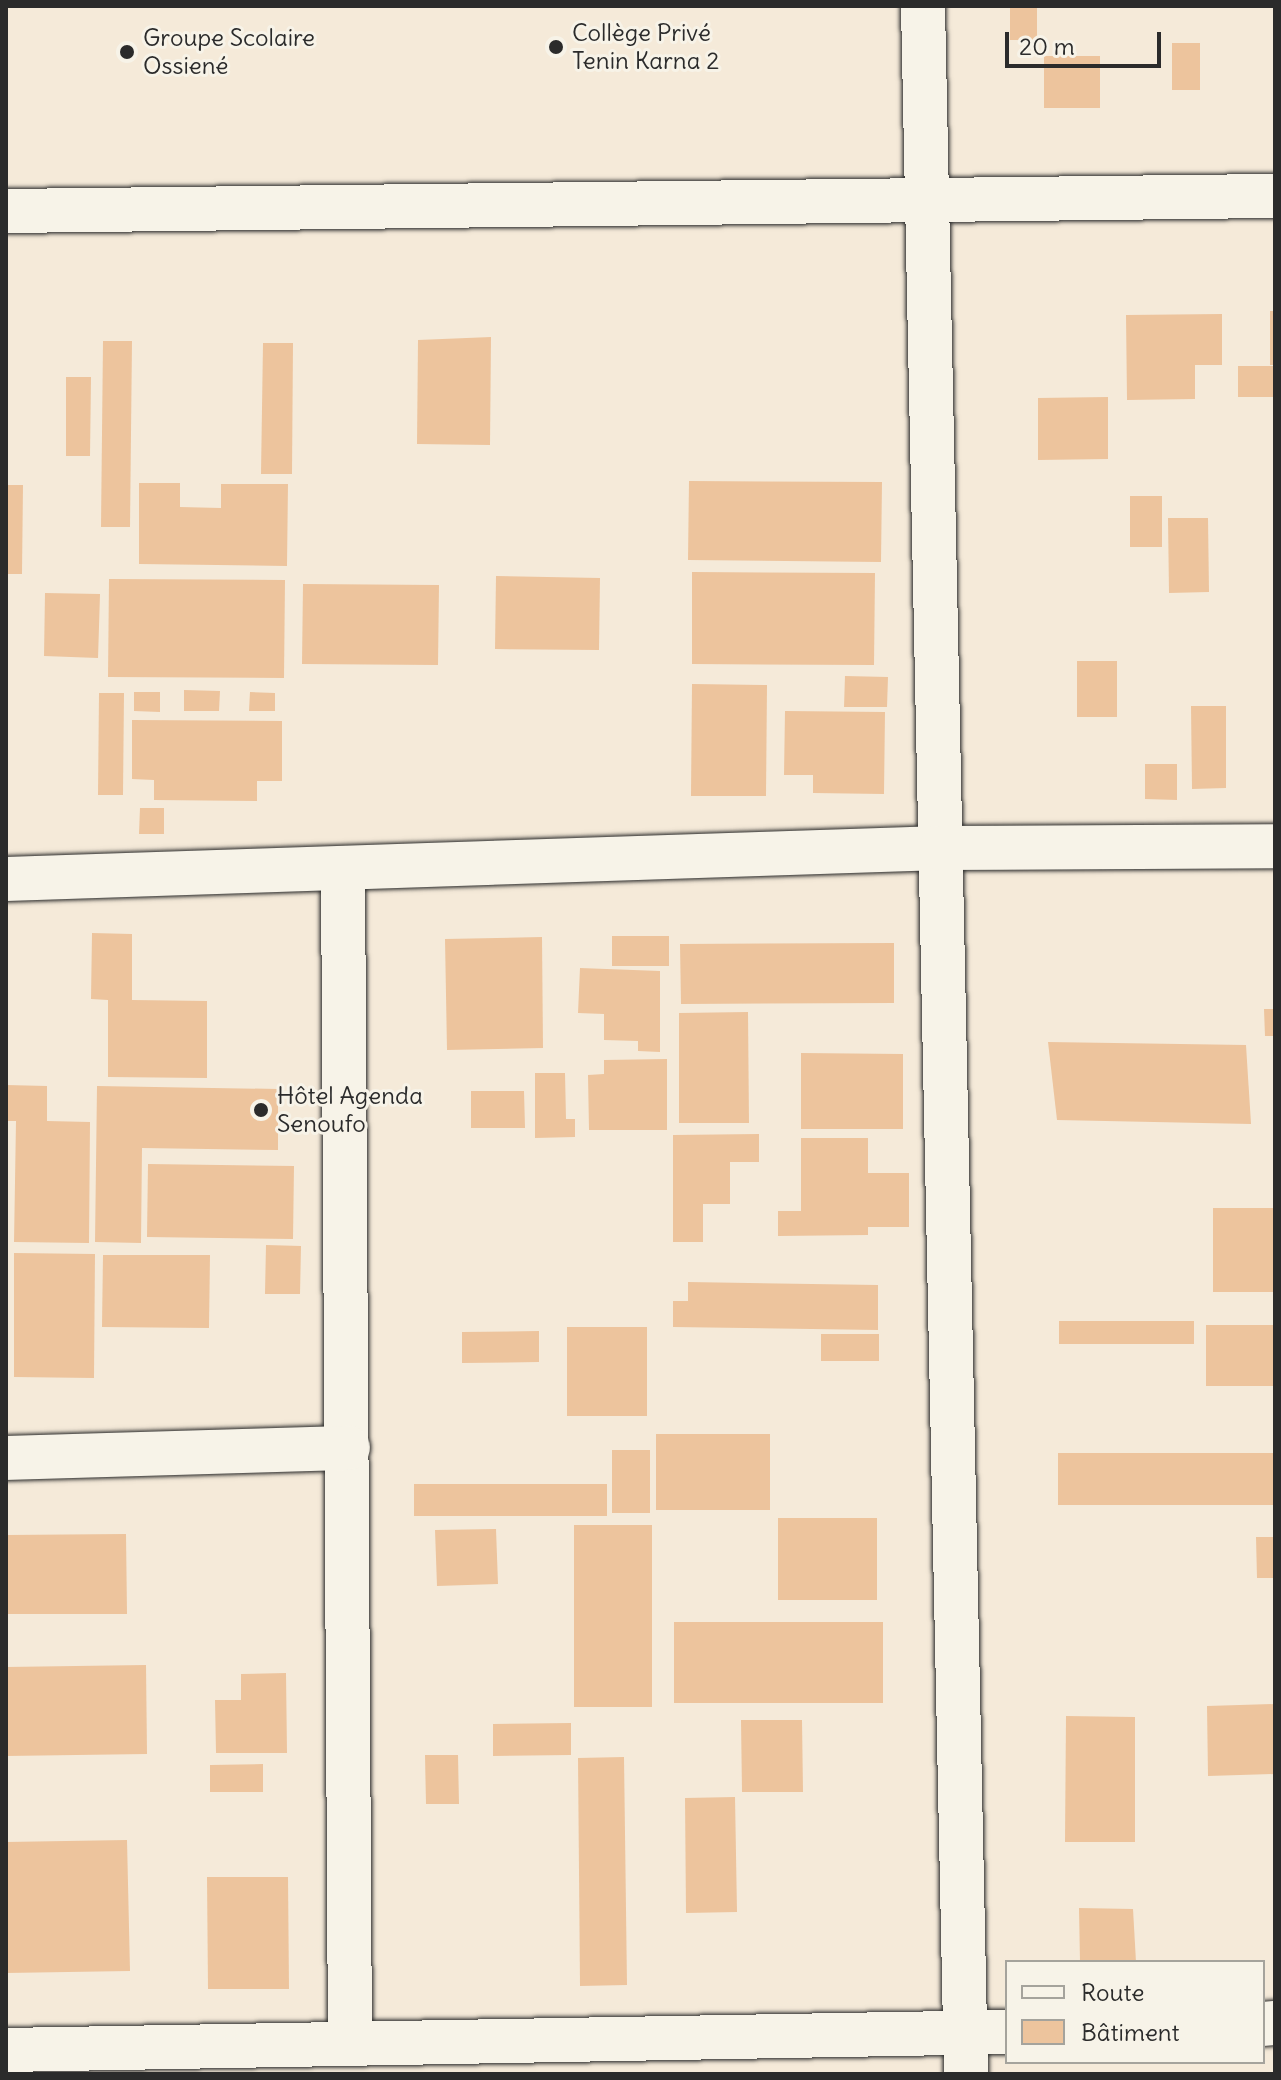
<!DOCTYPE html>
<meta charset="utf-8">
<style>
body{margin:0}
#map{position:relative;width:1281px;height:2080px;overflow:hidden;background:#f5ead9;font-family:Delius,sans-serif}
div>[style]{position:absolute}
.building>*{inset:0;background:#edc49d}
.roads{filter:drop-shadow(0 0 2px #2b2b2b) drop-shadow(0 0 2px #2b2b2b)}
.street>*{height:44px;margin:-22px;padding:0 22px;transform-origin:22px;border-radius:22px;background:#f7f3e8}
.dots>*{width:22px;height:22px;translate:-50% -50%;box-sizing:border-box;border:4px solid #f7f3e8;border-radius:50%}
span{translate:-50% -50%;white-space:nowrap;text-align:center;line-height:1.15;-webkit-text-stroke:6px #f7f3e8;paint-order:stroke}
.poi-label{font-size:24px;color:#2b2b2b}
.left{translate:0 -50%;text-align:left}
.frame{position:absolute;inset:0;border:8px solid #2b2b2b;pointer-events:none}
.legend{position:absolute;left:1005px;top:1960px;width:260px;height:104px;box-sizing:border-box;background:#f7f3e8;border:2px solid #a5a39c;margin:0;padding:10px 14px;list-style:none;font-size:24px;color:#2b2b2b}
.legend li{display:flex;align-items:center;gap:16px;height:40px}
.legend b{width:40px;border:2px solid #a5a39c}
.scale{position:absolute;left:1005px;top:32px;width:156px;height:36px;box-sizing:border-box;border:4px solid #2b2b2b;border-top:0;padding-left:10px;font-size:24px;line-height:28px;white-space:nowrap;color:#2b2b2b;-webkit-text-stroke:6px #f7f3e8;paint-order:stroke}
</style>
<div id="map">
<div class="building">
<div style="clip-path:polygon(1010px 6px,1037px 6px,1037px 40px,1010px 40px)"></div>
<div style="clip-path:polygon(1172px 43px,1200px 43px,1200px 90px,1172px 90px)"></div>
<div style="clip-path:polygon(1044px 56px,1100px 56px,1100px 108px,1044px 108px)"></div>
<div style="clip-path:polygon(1270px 311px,1275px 311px,1275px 365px,1270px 365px)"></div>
<div style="clip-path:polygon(1222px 314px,1222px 365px,1195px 365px,1195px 399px,1127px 400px,1126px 315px)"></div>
<div style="clip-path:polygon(491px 337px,490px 445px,417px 444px,418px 340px)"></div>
<div style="clip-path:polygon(103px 341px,132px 341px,130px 527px,101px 527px)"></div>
<div style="clip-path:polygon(263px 343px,293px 343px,292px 474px,261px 474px)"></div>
<div style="clip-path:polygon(1238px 366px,1273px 366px,1273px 397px,1238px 397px)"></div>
<div style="clip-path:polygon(66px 377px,91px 377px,90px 456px,66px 456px)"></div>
<div style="clip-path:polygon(1108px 397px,1108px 459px,1038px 460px,1038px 398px)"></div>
<div style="clip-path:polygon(689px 481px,882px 482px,881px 562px,688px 560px)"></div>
<div style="clip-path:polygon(139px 483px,180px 483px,180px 507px,221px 508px,221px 484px,288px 484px,287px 566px,139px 564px)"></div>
<div style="clip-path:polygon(6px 485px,23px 485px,22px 574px,6px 574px)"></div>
<div style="clip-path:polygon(1130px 496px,1162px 496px,1162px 547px,1130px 547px)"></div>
<div style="clip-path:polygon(1168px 518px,1208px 518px,1209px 592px,1169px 593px)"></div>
<div style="clip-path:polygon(692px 572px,875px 573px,874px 665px,692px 664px)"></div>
<div style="clip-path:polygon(496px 576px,600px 578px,599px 650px,495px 649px)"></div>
<div style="clip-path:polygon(109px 579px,285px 580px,284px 678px,108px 677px)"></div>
<div style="clip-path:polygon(303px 584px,439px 585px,438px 665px,302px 664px)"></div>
<div style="clip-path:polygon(45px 593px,100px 594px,98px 658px,44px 656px)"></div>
<div style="clip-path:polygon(1077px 661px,1117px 661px,1117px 717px,1077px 717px)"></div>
<div style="clip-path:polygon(845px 676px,888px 677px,887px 707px,844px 707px)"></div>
<div style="clip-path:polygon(692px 684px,767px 685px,766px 796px,691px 796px)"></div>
<div style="clip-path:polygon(184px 690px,220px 691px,219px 711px,184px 711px)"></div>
<div style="clip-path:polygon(134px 692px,160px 692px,160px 712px,134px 711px)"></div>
<div style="clip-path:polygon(250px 692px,275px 693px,275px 711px,249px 711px)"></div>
<div style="clip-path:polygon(99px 693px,124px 693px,123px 795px,98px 795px)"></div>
<div style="clip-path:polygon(1191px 706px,1226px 706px,1226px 788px,1192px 789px)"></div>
<div style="clip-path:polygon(785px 711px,885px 712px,884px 794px,813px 793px,813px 775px,784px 775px)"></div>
<div style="clip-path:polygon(132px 720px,282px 721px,282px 781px,257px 781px,257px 801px,154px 800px,154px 780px,132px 779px)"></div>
<div style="clip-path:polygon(1145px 764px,1177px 764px,1177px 800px,1145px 799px)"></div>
<div style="clip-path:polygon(140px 808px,164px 808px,164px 834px,139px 834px)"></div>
<div style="clip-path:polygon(92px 933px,132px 934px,132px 1000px,207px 1001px,207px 1078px,108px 1077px,108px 1000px,91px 999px)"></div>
<div style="clip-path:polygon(612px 936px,669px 936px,669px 966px,612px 966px)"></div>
<div style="clip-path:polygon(542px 937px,543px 1048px,447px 1050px,445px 939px)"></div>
<div style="clip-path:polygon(894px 943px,894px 1003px,681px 1004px,680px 944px)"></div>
<div style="clip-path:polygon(580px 968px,660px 971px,660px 1052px,638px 1051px,638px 1041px,604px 1040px,604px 1014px,578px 1013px)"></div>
<div style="clip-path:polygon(1264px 1009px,1275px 1009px,1275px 1036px,1265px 1036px)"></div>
<div style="clip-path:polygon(748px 1012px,749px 1123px,679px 1123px,679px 1013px)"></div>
<div style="clip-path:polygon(1048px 1042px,1246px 1045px,1251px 1124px,1057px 1120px)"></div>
<div style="clip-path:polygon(801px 1053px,903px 1054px,903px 1129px,801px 1129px)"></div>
<div style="clip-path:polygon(667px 1059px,667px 1130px,589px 1130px,588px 1075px,604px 1074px,604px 1060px)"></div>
<div style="clip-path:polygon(535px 1073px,565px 1073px,566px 1119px,575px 1119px,575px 1137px,535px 1138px)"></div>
<div style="clip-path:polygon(6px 1085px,47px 1086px,47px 1121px,90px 1122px,89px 1243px,14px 1242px,16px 1121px,6px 1121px)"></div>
<div style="clip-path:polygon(97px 1086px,278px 1089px,278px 1150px,142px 1148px,141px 1243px,95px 1242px)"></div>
<div style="clip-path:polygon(471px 1091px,524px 1091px,525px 1128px,471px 1128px)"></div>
<div style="clip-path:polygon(759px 1134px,759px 1162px,730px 1162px,730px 1204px,703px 1204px,703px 1242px,673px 1242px,673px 1135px)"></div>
<div style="clip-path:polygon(801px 1138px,868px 1138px,868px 1173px,909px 1173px,909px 1227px,868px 1227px,868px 1235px,778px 1236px,778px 1211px,801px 1211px)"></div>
<div style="clip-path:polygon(148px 1164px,294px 1166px,293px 1239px,147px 1237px)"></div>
<div style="clip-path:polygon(1213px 1208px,1275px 1208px,1275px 1292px,1213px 1292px)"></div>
<div style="clip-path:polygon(266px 1245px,301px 1246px,300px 1294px,265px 1294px)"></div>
<div style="clip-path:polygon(14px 1253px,95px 1254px,94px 1378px,14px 1377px)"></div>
<div style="clip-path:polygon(103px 1255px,210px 1255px,209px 1328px,102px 1327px)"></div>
<div style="clip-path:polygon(688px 1282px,878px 1285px,878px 1330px,673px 1327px,673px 1301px,688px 1301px)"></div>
<div style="clip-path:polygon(1059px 1321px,1194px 1321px,1194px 1344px,1059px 1344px)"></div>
<div style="clip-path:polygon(1206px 1325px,1275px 1325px,1275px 1386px,1206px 1386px)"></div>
<div style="clip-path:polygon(567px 1327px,647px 1327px,647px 1416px,567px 1416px)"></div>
<div style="clip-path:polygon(539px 1331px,539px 1362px,462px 1363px,462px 1332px)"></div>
<div style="clip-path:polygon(821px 1334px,879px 1334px,879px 1361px,821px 1361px)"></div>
<div style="clip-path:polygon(656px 1434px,770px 1434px,770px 1510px,656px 1510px)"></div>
<div style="clip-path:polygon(612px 1450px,650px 1450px,650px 1513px,612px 1513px)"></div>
<div style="clip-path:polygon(1058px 1453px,1275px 1453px,1275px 1505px,1058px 1505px)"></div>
<div style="clip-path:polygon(414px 1484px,607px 1484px,607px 1516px,414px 1516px)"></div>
<div style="clip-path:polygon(778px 1518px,877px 1518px,877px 1600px,778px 1600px)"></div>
<div style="clip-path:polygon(574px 1525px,652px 1525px,652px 1707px,574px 1707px)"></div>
<div style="clip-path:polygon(496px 1529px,498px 1584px,437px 1586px,435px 1530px)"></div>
<div style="clip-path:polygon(126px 1534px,127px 1614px,6px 1614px,6px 1535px)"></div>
<div style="clip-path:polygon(1256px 1537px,1275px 1537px,1275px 1578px,1257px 1578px)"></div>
<div style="clip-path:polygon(674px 1622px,883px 1622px,883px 1703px,674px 1703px)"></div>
<div style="clip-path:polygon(146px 1665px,147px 1754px,6px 1756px,6px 1667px)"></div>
<div style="clip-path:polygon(286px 1673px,287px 1753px,216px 1753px,215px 1700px,241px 1700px,241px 1674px)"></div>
<div style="clip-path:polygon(1275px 1704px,1275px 1774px,1208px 1776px,1207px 1706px)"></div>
<div style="clip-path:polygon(1066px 1716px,1135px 1717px,1135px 1842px,1065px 1842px)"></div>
<div style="clip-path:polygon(741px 1720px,802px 1720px,803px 1792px,742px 1792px)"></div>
<div style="clip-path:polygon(571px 1723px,571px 1755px,493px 1756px,493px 1724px)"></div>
<div style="clip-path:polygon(425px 1755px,458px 1755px,459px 1804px,426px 1804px)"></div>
<div style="clip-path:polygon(624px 1757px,627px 1985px,580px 1986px,578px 1758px)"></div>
<div style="clip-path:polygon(263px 1764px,263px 1792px,210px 1792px,210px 1765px)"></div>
<div style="clip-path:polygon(735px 1797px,737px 1912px,686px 1913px,685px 1798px)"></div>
<div style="clip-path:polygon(127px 1840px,130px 1971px,6px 1973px,6px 1842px)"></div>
<div style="clip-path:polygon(207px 1877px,288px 1877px,289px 1989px,208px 1989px)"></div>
<div style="clip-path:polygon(1079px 1908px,1133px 1909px,1136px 1962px,1080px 1962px)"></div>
</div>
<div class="roads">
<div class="street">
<div style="left:923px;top:6px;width:2068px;rotate:88.81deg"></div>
<div style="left:6px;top:211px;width:1269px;rotate:-0.68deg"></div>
<div style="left:343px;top:868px;width:1176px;rotate:89.66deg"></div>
<div style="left:6px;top:879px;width:936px;rotate:-1.9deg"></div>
<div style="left:941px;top:848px;width:334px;rotate:-0.3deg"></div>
<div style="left:6px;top:1458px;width:342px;rotate:-1.7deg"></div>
<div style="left:1263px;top:2024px;width:12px;rotate:-5deg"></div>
<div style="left:6px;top:2050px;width:1001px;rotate:-1.03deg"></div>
</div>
</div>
<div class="dots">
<div style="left:556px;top:47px;background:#2b2b2b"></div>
<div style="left:127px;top:52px;background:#2b2b2b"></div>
<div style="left:261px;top:1110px;background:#2b2b2b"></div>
</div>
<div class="poi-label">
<span class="left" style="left:572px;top:47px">Collège Privé<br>Tenin Karna 2</span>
<span class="left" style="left:143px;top:52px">Groupe Scolaire<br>Ossiené</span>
<span class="left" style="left:277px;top:1110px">Hôtel Agenda<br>Senoufo</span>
</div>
<div class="frame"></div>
<ul class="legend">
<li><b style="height:10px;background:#f7f3e8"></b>Route</li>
<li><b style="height:22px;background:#edc49d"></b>Bâtiment</li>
</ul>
<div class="scale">20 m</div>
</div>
